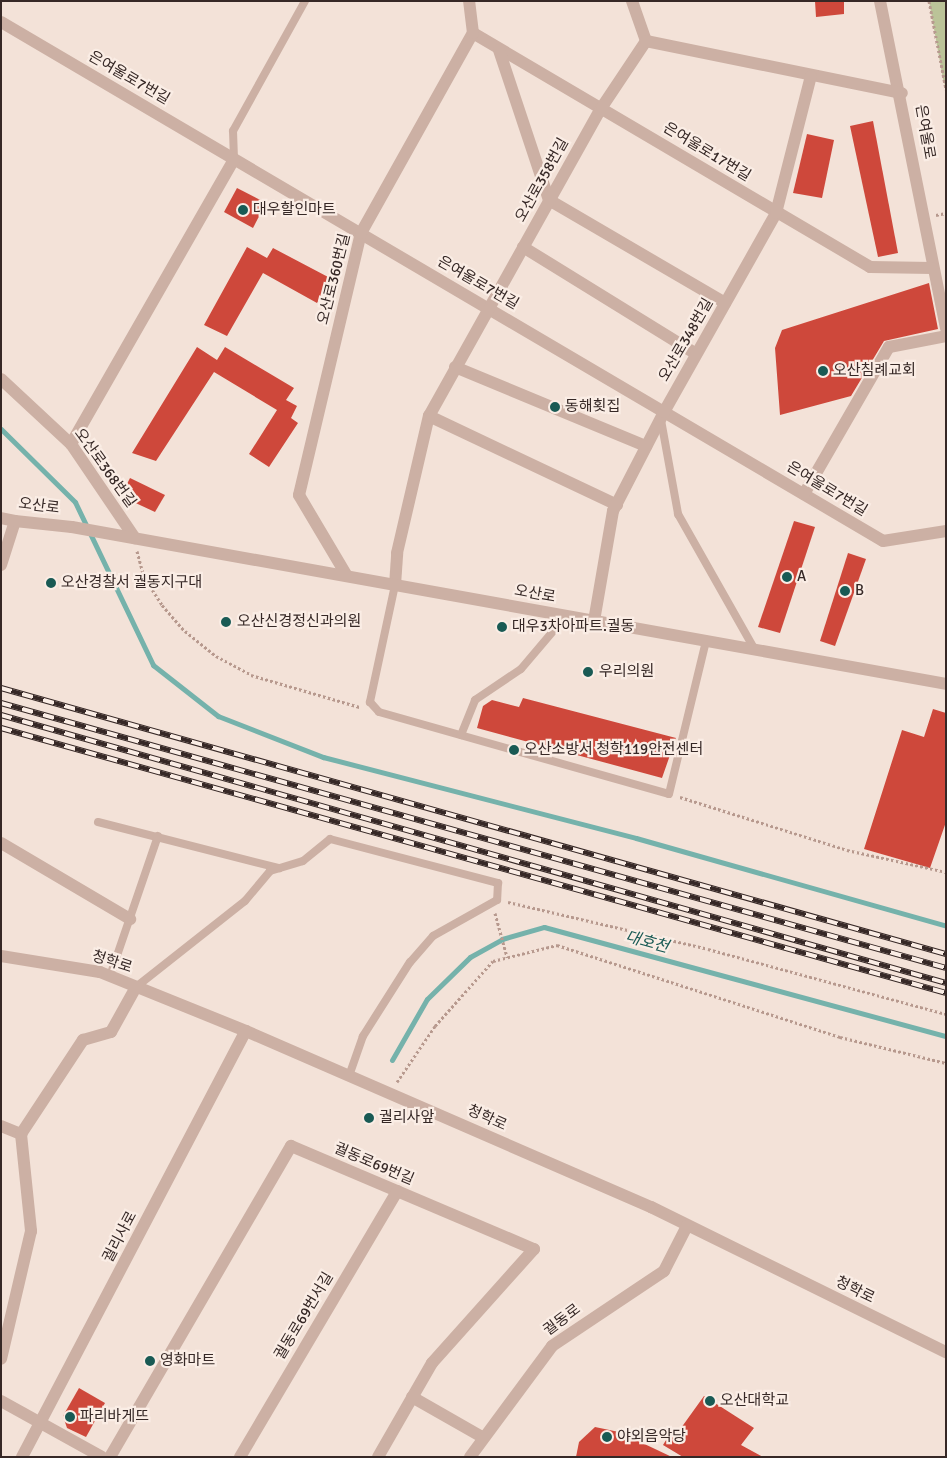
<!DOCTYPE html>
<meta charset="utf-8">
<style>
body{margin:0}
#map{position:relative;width:947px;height:1458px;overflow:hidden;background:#f3e2d8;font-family:Signika,"Noto Sans KR",sans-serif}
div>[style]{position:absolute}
.green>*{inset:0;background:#bbc398}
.stream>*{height:5px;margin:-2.5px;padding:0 2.5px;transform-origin:2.5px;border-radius:2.5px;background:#75b2ab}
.building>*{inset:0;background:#ce483b}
.path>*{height:3px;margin-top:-1.5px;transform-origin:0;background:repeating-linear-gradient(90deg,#b7998e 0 2.5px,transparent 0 5px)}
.service>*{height:8px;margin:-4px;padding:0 4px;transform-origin:4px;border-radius:4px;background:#ccb0a4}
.minor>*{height:12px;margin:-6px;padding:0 6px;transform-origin:6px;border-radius:6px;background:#ccb0a4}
.tertiary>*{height:12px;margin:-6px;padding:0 6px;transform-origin:6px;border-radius:6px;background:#ccb0a4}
.rail>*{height:5.5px;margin-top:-2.75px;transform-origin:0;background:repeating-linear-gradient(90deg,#faede5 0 11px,#362826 0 22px);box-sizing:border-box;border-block:1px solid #362826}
.dots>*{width:14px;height:14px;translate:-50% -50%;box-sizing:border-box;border:2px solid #faede5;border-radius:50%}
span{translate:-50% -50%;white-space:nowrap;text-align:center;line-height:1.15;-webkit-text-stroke:4.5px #faede5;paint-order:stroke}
.street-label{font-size:15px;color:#362826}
.poi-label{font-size:15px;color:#362826}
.left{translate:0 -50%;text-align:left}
.water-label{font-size:16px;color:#195a54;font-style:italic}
.frame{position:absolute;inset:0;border:2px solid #362826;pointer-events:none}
</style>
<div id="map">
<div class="green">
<div style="clip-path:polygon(929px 1px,946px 1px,946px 89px,943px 79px)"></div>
</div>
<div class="stream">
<div style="left:1px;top:429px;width:104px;rotate:44.6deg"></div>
<div style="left:75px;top:502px;width:181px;rotate:64.4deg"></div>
<div style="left:153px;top:665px;width:83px;rotate:38.1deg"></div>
<div style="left:218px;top:716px;width:113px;rotate:21.3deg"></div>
<div style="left:323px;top:757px;width:323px;rotate:14.5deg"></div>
<div style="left:636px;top:838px;width:322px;rotate:15.8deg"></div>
<div style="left:392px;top:1060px;width:70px;rotate:-60.2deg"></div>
<div style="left:427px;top:999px;width:60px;rotate:-44.3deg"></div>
<div style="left:470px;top:957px;width:37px;rotate:-29deg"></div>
<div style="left:502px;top:939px;width:44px;rotate:-15.9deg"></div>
<div style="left:544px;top:927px;width:417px;rotate:15.2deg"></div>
</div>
<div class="building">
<div style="clip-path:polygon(815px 1px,844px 1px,844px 14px,816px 17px)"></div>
<div style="clip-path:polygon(873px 121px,898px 253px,878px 257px,850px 126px)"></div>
<div style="clip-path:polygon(807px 134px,834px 140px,822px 198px,793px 193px)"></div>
<div style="clip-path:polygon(237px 188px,266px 203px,253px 228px,224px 212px)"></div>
<div style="clip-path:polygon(247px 247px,267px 258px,273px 248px,330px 278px,317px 303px,263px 273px,227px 336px,204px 325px)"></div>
<div style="clip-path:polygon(929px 283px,938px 329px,884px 341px,851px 396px,780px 415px,775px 348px,782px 330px)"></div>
<div style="clip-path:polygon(197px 347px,217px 360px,225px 347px,294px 388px,286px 400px,297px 406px,291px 418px,298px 423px,269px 467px,249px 454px,277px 410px,214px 372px,156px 461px,132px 453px)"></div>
<div style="clip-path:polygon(130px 478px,165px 495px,155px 512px,127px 499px,123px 492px)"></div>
<div style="clip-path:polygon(794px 521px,815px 527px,780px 633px,758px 627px)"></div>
<div style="clip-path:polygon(848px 553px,866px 559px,835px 646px,820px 641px)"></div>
<div style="clip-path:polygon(523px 698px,676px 738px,662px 778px,477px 728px,483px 706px,492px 700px,519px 707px)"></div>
<div style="clip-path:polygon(933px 709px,946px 713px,946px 822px,930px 868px,864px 849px,902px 730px,924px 737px)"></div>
<div style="clip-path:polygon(79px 1388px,105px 1403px,86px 1437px,67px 1428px,63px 1416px)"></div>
<div style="clip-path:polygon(704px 1396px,754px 1428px,741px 1445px,763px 1457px,683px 1457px,663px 1445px,671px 1432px,676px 1435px)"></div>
<div style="clip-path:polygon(595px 1427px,619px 1432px,672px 1457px,576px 1457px,579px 1442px)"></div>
</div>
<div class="path">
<div style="left:929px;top:1px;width:90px;rotate:79.1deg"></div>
<div style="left:936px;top:215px;width:10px;rotate:-11deg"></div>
<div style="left:137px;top:551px;width:27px;rotate:75deg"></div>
<div style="left:144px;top:577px;width:33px;rotate:57deg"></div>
<div style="left:162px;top:605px;width:35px;rotate:49deg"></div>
<div style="left:185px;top:631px;width:40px;rotate:39deg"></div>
<div style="left:216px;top:656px;width:40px;rotate:28deg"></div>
<div style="left:251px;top:675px;width:114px;rotate:16.4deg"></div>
<div style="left:680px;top:797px;width:175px;rotate:17.6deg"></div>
<div style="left:847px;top:850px;width:101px;rotate:12.5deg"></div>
<div style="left:508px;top:902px;width:205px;rotate:13.2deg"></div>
<div style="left:708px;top:949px;width:247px;rotate:15.3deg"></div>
<div style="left:495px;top:913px;width:46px;rotate:74.7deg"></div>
<div style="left:397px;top:1082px;width:68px;rotate:-55.8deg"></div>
<div style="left:435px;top:1026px;width:87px;rotate:-48.3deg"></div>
<div style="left:493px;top:961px;width:66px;rotate:-14deg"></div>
<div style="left:557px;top:945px;width:298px;rotate:18deg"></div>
<div style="left:840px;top:1037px;width:109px;rotate:13.8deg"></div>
</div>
<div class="service">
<div style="left:234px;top:159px;width:28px;rotate:-92deg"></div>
<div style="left:233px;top:131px;width:149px;rotate:-61deg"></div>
<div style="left:661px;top:420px;width:96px;rotate:79.7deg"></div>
<div style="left:678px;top:514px;width:156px;rotate:60.5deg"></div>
<div style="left:395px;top:585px;width:120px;rotate:102.1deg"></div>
<div style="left:370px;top:702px;width:13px;rotate:48deg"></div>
<div style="left:379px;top:712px;width:301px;rotate:15.8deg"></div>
<div style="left:669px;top:794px;width:157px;rotate:-76.4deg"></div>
<div style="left:461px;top:735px;width:38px;rotate:-68deg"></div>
<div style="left:475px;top:700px;width:55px;rotate:-34deg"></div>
<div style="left:521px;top:669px;width:70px;rotate:-49.7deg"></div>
<div style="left:98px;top:822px;width:187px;rotate:14.3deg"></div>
<div style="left:110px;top:976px;width:148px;rotate:-71.1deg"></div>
<div style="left:136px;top:987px;width:139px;rotate:-38.3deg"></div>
<div style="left:245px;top:901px;width:39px;rotate:-50deg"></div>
<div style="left:270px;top:871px;width:34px;rotate:-17deg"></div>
<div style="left:303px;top:861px;width:35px;rotate:-39deg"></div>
<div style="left:330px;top:839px;width:174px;rotate:14.7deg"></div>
<div style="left:498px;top:883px;width:17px;rotate:93deg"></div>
<div style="left:497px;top:900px;width:73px;rotate:150.6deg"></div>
<div style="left:433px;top:936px;width:35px;rotate:131deg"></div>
<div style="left:410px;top:962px;width:88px;rotate:122.4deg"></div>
<div style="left:363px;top:1036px;width:42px;rotate:109.3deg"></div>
</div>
<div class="minor">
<div style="left:632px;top:1px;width:42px;rotate:70.7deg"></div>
<div style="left:880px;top:1px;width:334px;rotate:78.6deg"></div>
<div style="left:1px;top:22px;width:1023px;rotate:30.47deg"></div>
<div style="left:883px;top:541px;width:64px;rotate:-9deg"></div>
<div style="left:473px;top:33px;width:461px;rotate:30.5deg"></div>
<div style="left:870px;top:267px;width:62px;rotate:0.9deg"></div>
<div style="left:499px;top:50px;width:158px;rotate:71.6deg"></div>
<div style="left:549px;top:200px;width:204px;rotate:30.3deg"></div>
<div style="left:523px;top:247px;width:203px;rotate:31.7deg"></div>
<div style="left:455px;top:367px;width:207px;rotate:22.5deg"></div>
<div style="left:1px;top:379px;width:96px;rotate:42.9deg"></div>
<div style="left:71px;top:444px;width:114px;rotate:55.8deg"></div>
<div style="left:429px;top:416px;width:208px;rotate:25.3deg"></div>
<div style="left:71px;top:444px;width:328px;rotate:-60.2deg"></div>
<div style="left:804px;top:494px;width:170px;rotate:-60deg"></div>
<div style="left:889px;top:347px;width:58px;rotate:-10.9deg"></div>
<div style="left:1px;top:518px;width:14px;rotate:12deg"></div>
<div style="left:347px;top:576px;width:94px;rotate:-120.7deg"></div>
<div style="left:299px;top:495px;width:269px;rotate:-76.7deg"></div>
<div style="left:361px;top:233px;width:229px;rotate:-60.8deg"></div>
<div style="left:473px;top:33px;width:32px;rotate:-97deg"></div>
<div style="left:395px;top:585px;width:32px;rotate:-86deg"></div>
<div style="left:397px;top:553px;width:141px;rotate:-76.9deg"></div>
<div style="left:429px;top:416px;width:354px;rotate:-60.8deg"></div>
<div style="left:602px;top:107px;width:79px;rotate:-56.3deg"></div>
<div style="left:646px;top:41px;width:261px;rotate:11.5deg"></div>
<div style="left:594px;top:621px;width:112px;rotate:-80.2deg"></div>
<div style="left:613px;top:511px;width:111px;rotate:-62.7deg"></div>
<div style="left:664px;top:412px;width:228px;rotate:-60.6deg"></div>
<div style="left:776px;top:213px;width:141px;rotate:-75.7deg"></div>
<div style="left:1px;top:843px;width:150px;rotate:30.5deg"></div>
<div style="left:1px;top:1126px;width:22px;rotate:22deg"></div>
<div style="left:21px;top:1134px;width:98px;rotate:84.1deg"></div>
<div style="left:31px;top:1231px;width:131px;rotate:103.2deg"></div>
<div style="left:21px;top:1134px;width:113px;rotate:-56.6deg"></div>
<div style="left:83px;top:1040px;width:29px;rotate:-16deg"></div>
<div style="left:111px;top:1032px;width:51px;rotate:-60.9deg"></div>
<div style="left:412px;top:1397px;width:81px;rotate:29.7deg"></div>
<div style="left:1px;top:1401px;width:115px;rotate:29deg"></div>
<div style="left:110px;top:1457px;width:360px;rotate:-59.8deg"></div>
<div style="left:291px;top:1146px;width:264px;rotate:23deg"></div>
<div style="left:534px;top:1249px;width:153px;rotate:131.8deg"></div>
<div style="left:432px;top:1363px;width:108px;rotate:119.9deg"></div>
<div style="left:240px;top:1457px;width:309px;rotate:-59.4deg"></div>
</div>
<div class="tertiary">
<div style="left:1px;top:565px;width:46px;rotate:-72.3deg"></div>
<div style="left:15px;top:521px;width:57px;rotate:6deg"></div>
<div style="left:72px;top:527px;width:888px;rotate:10.18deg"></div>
<div style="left:1px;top:956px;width:100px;rotate:9.2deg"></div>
<div style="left:100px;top:972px;width:157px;rotate:22deg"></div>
<div style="left:246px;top:1031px;width:442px;rotate:23.5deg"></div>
<div style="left:651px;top:1207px;width:329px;rotate:26.2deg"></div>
<div style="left:22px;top:1457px;width:481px;rotate:-62.3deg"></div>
<div style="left:470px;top:1457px;width:138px;rotate:-53.5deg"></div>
<div style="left:552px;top:1346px;width:135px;rotate:-33.8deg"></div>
<div style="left:664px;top:1271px;width:51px;rotate:-62.9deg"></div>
</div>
<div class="rail">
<div style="left:1px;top:688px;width:982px;rotate:15.72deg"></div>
<div style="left:1px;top:703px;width:981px;rotate:15.66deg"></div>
<div style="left:1px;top:715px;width:982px;rotate:15.83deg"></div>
<div style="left:1px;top:728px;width:981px;rotate:15.66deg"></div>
</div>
<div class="dots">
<div style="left:243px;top:210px;background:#195a54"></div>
<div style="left:823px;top:371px;background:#195a54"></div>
<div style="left:555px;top:407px;background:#195a54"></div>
<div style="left:787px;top:577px;background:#195a54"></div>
<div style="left:51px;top:583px;background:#195a54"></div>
<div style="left:845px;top:591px;background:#195a54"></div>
<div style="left:226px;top:622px;background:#195a54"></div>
<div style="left:502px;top:627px;background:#195a54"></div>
<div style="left:588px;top:672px;background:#195a54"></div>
<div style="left:514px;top:750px;background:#195a54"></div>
<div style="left:369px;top:1118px;background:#195a54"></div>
<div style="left:150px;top:1361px;background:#195a54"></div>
<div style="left:710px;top:1401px;background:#195a54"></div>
<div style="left:70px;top:1417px;background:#195a54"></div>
<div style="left:607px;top:1437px;background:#195a54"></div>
</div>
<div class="street-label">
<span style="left:129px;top:78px;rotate:30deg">은여울로7번길</span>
<span style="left:925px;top:132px;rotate:80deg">은여울로</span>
<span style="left:707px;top:152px;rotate:31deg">은여울로17번길</span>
<span style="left:542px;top:180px;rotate:-61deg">오산로358번길</span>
<span style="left:334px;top:279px;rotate:-76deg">오산로360번길</span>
<span style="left:478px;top:283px;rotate:30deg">은여울로7번길</span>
<span style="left:686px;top:340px;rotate:-60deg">오산로348번길</span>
<span style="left:105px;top:468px;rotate:54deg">오산로368번길</span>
<span style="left:827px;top:489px;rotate:31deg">은여울로7번길</span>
<span style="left:39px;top:506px;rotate:7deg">오산로</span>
<span style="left:535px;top:594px;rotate:10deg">오산로</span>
<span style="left:112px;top:962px;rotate:18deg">청학로</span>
<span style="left:487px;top:1118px;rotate:24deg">청학로</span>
<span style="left:374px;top:1164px;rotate:23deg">궐동로69번길</span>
<span style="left:120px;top:1237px;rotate:-62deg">궐리사로</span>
<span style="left:855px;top:1290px;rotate:26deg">청학로</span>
<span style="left:304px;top:1316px;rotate:-59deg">궐동로69번서길</span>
<span style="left:562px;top:1320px;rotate:-37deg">궐동로</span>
</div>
<div class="poi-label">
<span class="left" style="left:253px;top:210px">대우할인마트</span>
<span class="left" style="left:833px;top:371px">오산침례교회</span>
<span class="left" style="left:565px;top:407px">동해횟집</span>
<span class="left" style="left:797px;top:577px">A</span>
<span class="left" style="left:61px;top:583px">오산경찰서 궐동지구대</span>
<span class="left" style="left:855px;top:591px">B</span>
<span class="left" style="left:237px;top:622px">오산신경정신과의원</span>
<span class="left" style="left:512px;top:627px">대우3차아파트.궐동</span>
<span class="left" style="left:599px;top:672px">우리의원</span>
<span class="left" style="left:524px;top:750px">오산소방서 청학119안전센터</span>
<span class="left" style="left:379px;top:1118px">궐리사앞</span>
<span class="left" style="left:160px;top:1361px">영화마트</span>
<span class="left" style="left:720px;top:1401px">오산대학교</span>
<span class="left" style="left:80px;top:1417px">파리바게뜨</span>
<span class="left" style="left:617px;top:1437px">야외음악당</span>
</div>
<div class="water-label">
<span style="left:647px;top:942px;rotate:15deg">대호천</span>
</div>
<div class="frame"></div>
</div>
